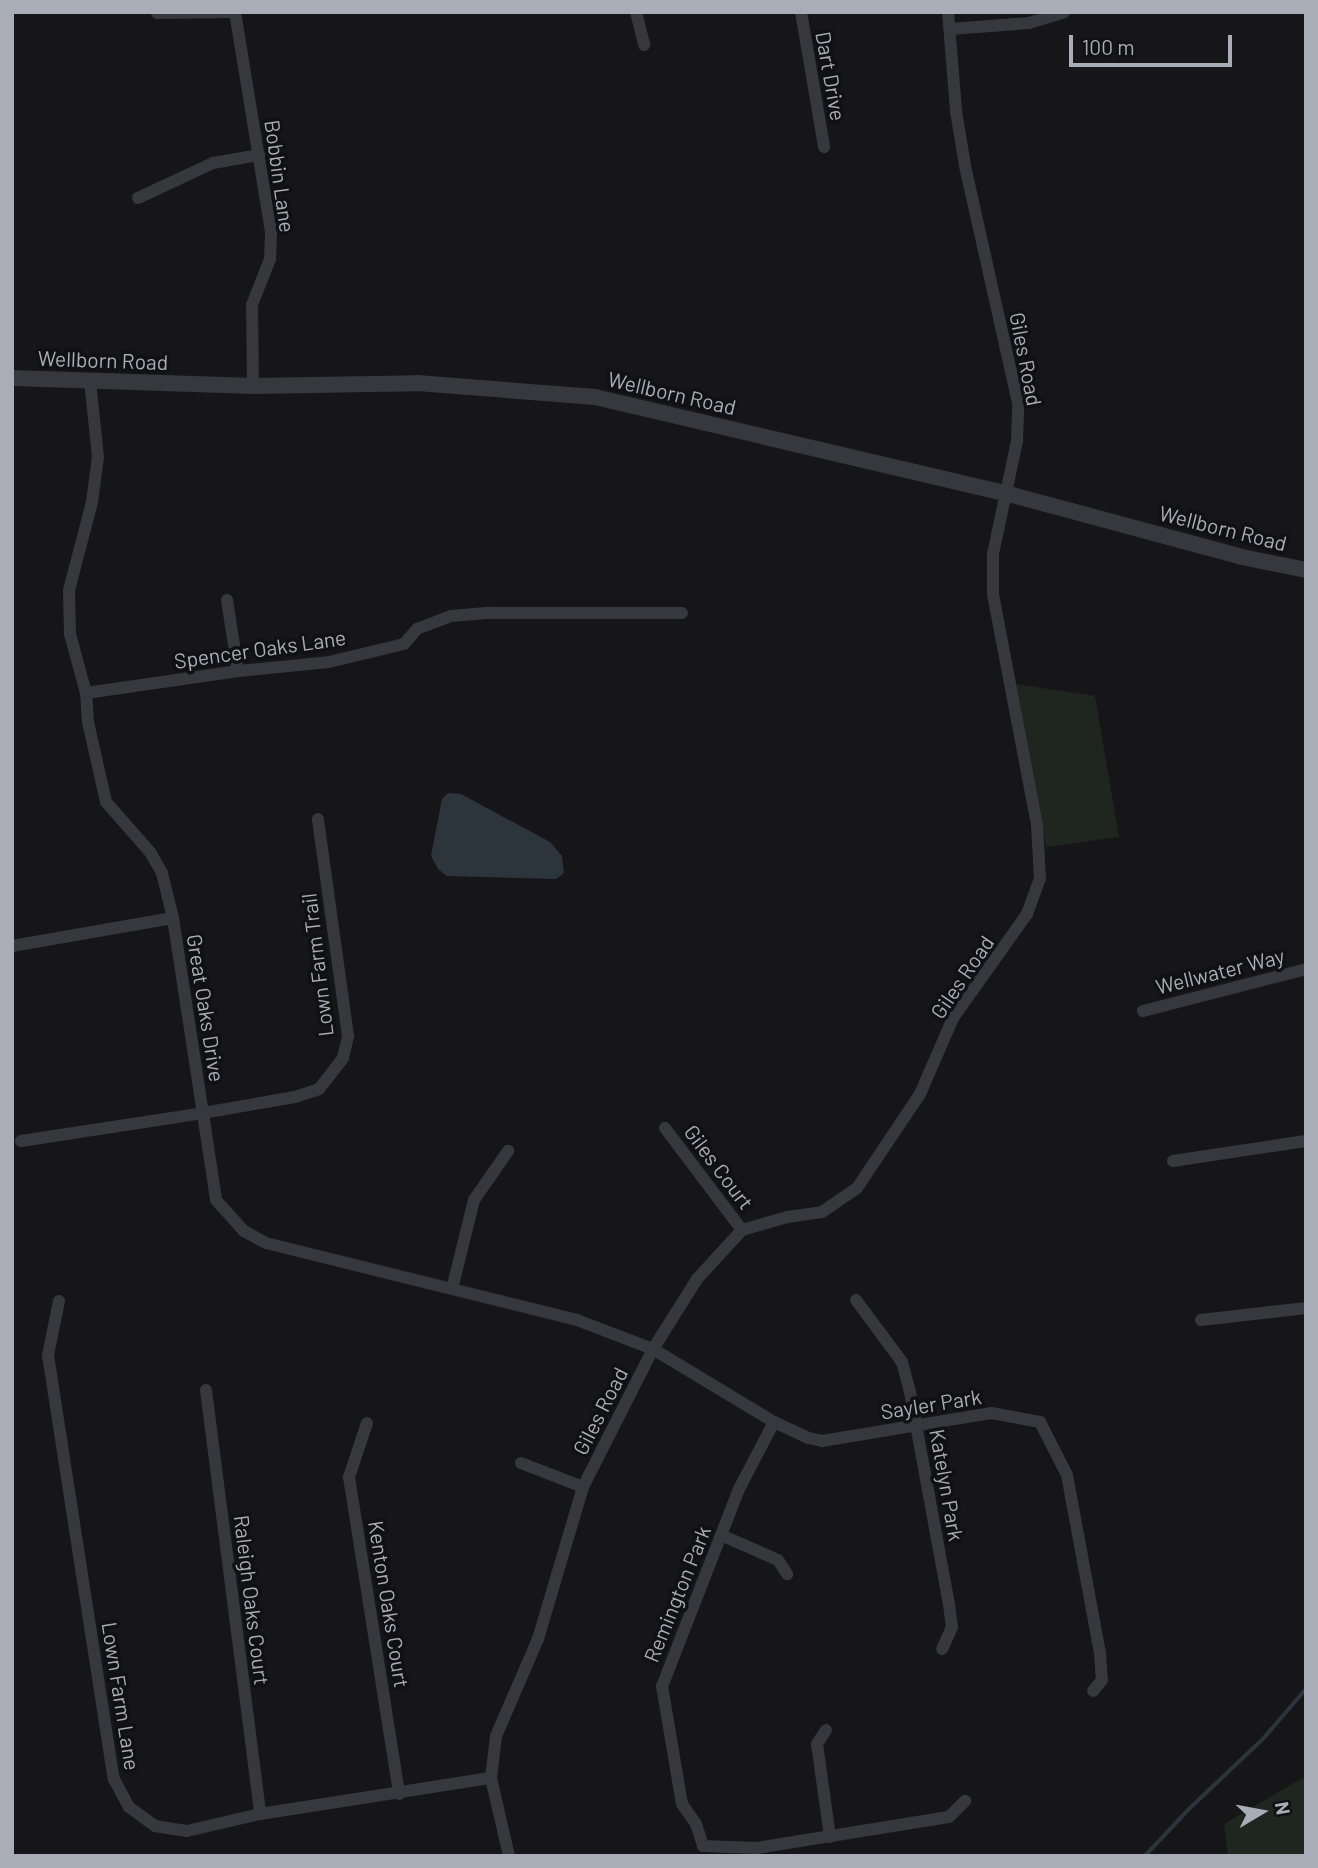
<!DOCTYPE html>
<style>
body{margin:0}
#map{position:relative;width:1318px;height:1868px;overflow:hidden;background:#161618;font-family:Barlow,sans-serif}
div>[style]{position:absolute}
.green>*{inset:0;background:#1e261f}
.water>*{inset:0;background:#2c353c}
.stream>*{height:3.5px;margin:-1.75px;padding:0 1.75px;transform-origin:1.75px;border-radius:1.75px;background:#2c353c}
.minor>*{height:12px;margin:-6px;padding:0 6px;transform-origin:6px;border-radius:6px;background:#37383d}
.tertiary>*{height:16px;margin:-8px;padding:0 8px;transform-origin:8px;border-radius:8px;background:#37383d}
span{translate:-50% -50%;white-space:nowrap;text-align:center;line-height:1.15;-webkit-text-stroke:7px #111113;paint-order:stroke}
.street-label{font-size:21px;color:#a8adb8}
.frame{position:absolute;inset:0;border:14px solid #a8adb8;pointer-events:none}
.north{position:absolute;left:1227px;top:1777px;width:70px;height:70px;-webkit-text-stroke:5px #111113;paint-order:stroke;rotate:80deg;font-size:19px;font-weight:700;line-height:28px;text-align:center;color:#a8adb8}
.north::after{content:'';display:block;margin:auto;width:24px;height:32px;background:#a8adb8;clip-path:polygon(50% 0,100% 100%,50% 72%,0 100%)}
.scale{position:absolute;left:1069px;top:35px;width:163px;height:32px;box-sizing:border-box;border:4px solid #a8adb8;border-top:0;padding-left:9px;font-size:21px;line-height:24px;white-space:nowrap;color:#a8adb8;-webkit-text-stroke:5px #111113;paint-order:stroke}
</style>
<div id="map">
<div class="green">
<div style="clip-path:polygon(1016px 684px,1095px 696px,1119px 837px,1046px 847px)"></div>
<div style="clip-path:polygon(1306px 1776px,1306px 1856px,1228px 1856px,1224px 1824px)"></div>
</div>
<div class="water">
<div style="clip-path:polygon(448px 793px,461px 794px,550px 842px,562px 856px,564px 873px,556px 879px,447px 876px,438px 869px,431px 856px,442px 799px)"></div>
</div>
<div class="stream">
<div style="left:1145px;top:1856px;width:66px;rotate:-46.8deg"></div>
<div style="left:1190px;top:1808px;width:100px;rotate:-43.4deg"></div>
<div style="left:1263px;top:1739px;width:66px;rotate:-49.3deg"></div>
</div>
<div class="minor">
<div style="left:235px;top:12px;width:224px;rotate:80.7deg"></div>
<div style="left:271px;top:233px;width:26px;rotate:92deg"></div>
<div style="left:270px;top:259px;width:49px;rotate:111.4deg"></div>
<div style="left:252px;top:305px;width:81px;rotate:89.3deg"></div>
<div style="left:636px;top:12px;width:34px;rotate:76deg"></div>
<div style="left:801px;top:12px;width:137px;rotate:80.3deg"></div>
<div style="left:157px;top:13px;width:78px;rotate:-0.7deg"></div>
<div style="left:950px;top:29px;width:79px;rotate:-4.3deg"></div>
<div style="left:1029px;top:23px;width:37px;rotate:-17deg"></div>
<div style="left:138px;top:198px;width:83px;rotate:-25deg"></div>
<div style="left:213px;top:163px;width:47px;rotate:-9.9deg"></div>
<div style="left:90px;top:381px;width:76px;rotate:84deg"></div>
<div style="left:98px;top:457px;width:45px;rotate:97.6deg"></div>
<div style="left:92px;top:502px;width:91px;rotate:104.6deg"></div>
<div style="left:69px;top:590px;width:44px;rotate:88.7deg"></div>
<div style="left:70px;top:634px;width:61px;rotate:74.8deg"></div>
<div style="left:86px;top:693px;width:29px;rotate:86deg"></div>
<div style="left:88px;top:722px;width:82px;rotate:77.3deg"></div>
<div style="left:106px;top:802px;width:67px;rotate:48.7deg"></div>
<div style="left:150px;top:852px;width:24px;rotate:60deg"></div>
<div style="left:162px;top:873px;width:46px;rotate:76.3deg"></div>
<div style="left:173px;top:918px;width:285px;rotate:81.3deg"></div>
<div style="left:216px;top:1200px;width:42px;rotate:47.9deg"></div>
<div style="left:244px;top:1231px;width:25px;rotate:29deg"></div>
<div style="left:266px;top:1243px;width:320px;rotate:13.9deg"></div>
<div style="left:577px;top:1320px;width:81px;rotate:20.9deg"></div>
<div style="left:653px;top:1349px;width:141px;rotate:31.1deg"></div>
<div style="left:774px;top:1422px;width:38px;rotate:25deg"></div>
<div style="left:809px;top:1438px;width:13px;rotate:13deg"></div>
<div style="left:822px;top:1441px;width:171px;rotate:-9.4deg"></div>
<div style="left:991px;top:1413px;width:50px;rotate:10.4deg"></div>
<div style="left:1040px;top:1422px;width:59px;rotate:63deg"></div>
<div style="left:1067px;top:1475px;width:181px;rotate:79.5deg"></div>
<div style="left:1100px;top:1653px;width:27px;rotate:86deg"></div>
<div style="left:1102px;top:1680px;width:14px;rotate:129deg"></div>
<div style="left:227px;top:600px;width:72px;rotate:81.2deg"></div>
<div style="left:86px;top:693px;width:154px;rotate:-8.2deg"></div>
<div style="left:238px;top:671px;width:91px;rotate:-5.6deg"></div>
<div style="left:329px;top:662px;width:77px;rotate:-13.5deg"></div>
<div style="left:404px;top:644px;width:20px;rotate:-49deg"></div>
<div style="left:417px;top:629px;width:36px;rotate:-21deg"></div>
<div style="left:451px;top:616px;width:38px;rotate:-5deg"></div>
<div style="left:489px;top:613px;width:193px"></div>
<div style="left:12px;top:946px;width:163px;rotate:-9.9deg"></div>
<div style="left:1143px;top:1011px;width:168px;rotate:-14.4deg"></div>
<div style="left:665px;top:1128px;width:128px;rotate:53deg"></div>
<div style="left:21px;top:1141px;width:184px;rotate:-8.7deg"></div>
<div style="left:203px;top:1113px;width:93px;rotate:-9.9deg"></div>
<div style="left:295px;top:1097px;width:25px;rotate:-18deg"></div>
<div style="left:319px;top:1089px;width:39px;rotate:-52deg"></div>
<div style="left:343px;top:1058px;width:23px;rotate:-77deg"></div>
<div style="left:348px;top:1036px;width:219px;rotate:-97.9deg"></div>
<div style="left:1173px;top:1161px;width:134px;rotate:-8.6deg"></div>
<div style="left:452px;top:1289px;width:92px;rotate:-76.1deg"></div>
<div style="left:474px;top:1200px;width:60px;rotate:-55.2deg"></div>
<div style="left:856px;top:1300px;width:77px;rotate:53.4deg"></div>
<div style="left:902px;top:1362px;width:31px;rotate:75deg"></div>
<div style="left:910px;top:1392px;width:216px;rotate:79.6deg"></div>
<div style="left:949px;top:1604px;width:23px;rotate:83deg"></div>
<div style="left:952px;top:1627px;width:24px;rotate:114deg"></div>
<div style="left:59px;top:1301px;width:55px;rotate:101.5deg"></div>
<div style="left:48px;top:1355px;width:429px;rotate:81.2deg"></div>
<div style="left:114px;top:1779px;width:32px;rotate:62deg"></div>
<div style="left:129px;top:1807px;width:32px;rotate:36deg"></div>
<div style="left:155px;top:1826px;width:32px;rotate:9deg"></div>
<div style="left:187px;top:1831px;width:75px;rotate:-13.1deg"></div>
<div style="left:260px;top:1814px;width:234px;rotate:-8.9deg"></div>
<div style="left:1201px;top:1320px;width:106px;rotate:-6.5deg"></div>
<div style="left:206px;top:1390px;width:427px;rotate:82.7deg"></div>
<div style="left:774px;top:1422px;width:76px;rotate:117.6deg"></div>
<div style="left:739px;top:1489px;width:212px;rotate:111.3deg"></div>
<div style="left:662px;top:1686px;width:120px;rotate:80.4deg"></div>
<div style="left:682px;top:1804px;width:24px;rotate:55deg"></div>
<div style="left:696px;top:1824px;width:23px;rotate:72deg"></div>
<div style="left:703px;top:1846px;width:54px;rotate:2.1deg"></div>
<div style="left:757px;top:1848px;width:194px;rotate:-9.2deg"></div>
<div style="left:949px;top:1817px;width:23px;rotate:-45deg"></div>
<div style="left:367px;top:1423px;width:57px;rotate:108.4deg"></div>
<div style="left:349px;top:1477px;width:321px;rotate:81deg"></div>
<div style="left:521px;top:1463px;width:66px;rotate:21.2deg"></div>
<div style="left:721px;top:1535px;width:62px;rotate:23.7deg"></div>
<div style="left:778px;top:1560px;width:17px;rotate:57deg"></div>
<div style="left:826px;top:1730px;width:17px;rotate:123deg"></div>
<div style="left:817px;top:1744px;width:94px;rotate:82deg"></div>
<div style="left:509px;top:1856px;width:80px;rotate:-103deg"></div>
<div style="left:491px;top:1778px;width:42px;rotate:-83.2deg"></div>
<div style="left:496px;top:1736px;width:106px;rotate:-66.6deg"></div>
<div style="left:538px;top:1639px;width:159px;rotate:-73.5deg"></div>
<div style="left:583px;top:1487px;width:155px;rotate:-63.1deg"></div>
<div style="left:653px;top:1349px;width:83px;rotate:-57.8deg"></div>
<div style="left:697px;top:1279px;width:67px;rotate:-47.4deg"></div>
<div style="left:742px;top:1230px;width:47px;rotate:-16.1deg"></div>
<div style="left:787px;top:1217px;width:35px;rotate:-8deg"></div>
<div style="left:822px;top:1212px;width:42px;rotate:-34.4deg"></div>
<div style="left:857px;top:1188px;width:113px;rotate:-56.2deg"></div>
<div style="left:920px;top:1094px;width:83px;rotate:-66.5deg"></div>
<div style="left:953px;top:1018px;width:128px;rotate:-54.6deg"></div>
<div style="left:1027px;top:914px;width:37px;rotate:-70deg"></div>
<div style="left:1040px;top:879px;width:54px;rotate:-93.2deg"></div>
<div style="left:1037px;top:825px;width:234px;rotate:-100.8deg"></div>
<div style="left:993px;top:595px;width:41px;rotate:-90deg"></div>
<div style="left:993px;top:554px;width:116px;rotate:-78deg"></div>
<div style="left:1017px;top:441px;width:38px;rotate:-88deg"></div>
<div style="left:1018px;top:403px;width:244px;rotate:-102.6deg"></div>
<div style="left:965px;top:165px;width:55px;rotate:-99.5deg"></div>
<div style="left:956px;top:111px;width:99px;rotate:-94.6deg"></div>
</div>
<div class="tertiary">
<div style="left:12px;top:378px;width:241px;rotate:1.9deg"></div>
<div style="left:253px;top:386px;width:164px;rotate:-1deg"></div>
<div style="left:417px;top:383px;width:179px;rotate:4.5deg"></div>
<div style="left:595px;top:397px;width:421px;rotate:13.2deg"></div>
<div style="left:1005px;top:493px;width:245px;rotate:15.1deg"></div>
<div style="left:1242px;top:557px;width:65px;rotate:11.5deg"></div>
</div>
<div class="street-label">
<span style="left:831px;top:76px;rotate:80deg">Dart Drive</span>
<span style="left:280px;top:176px;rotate:82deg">Bobbin Lane</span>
<span style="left:1026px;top:359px;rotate:79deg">Giles Road</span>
<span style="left:103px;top:360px;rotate:2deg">Wellborn Road</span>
<span style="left:672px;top:393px;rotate:13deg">Wellborn Road</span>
<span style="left:1223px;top:528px;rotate:14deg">Wellborn Road</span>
<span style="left:260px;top:649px;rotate:-8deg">Spencer Oaks Lane</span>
<span style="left:317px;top:965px;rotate:-97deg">Lown Farm Trail</span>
<span style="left:1220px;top:971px;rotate:-14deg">Wellwater Way</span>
<span style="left:962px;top:977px;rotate:-56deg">Giles Road</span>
<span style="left:206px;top:1008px;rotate:81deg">Great Oaks Drive</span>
<span style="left:719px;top:1167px;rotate:53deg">Giles Court</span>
<span style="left:931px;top:1404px;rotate:-9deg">Sayler Park</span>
<span style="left:600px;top:1411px;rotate:-63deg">Giles Road</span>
<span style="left:947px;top:1485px;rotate:80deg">Katelyn Park</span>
<span style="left:677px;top:1594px;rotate:-68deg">Remington Park</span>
<span style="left:252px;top:1600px;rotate:83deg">Raleigh Oaks Court</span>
<span style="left:389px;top:1604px;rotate:81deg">Kenton Oaks Court</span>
<span style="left:121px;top:1696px;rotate:81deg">Lown Farm Lane</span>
</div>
<div class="frame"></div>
<div class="north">N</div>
<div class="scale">100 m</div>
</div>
